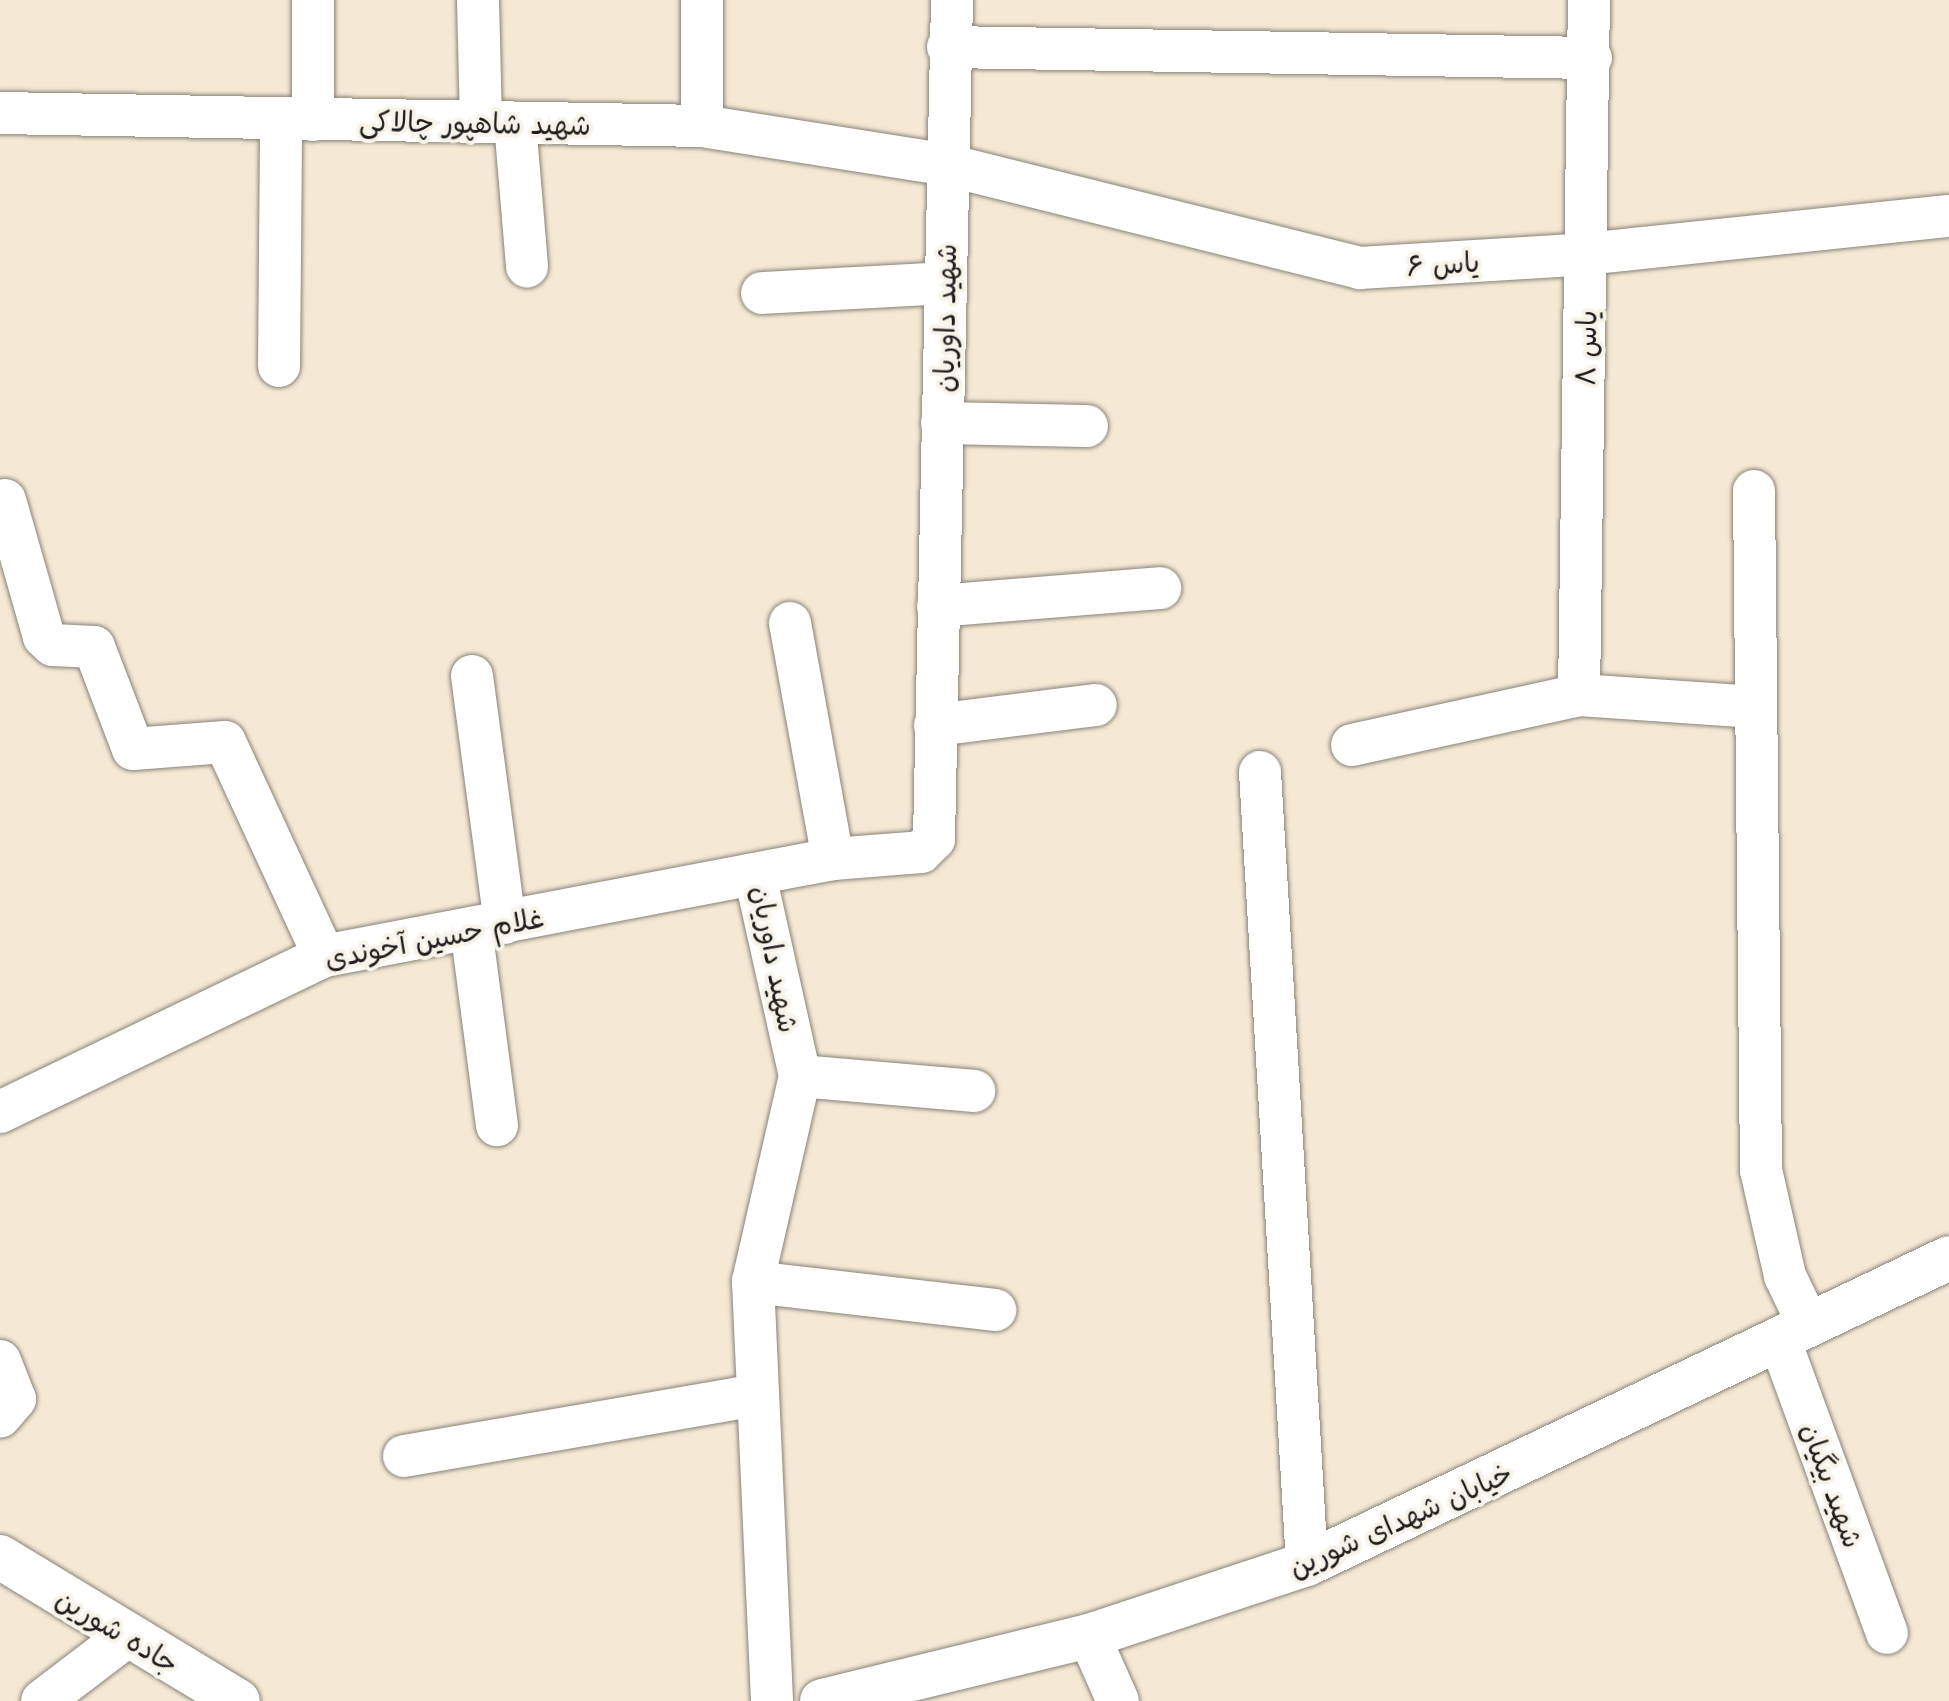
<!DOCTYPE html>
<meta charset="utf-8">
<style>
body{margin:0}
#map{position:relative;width:1949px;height:1701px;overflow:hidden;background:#f5e9d5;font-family:Mali,"Playpen Sans Arabic",sans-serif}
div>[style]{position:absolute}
.roads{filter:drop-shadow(0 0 2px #888278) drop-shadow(0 0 2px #888278)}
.minor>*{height:42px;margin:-21px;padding:0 21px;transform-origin:21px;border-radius:21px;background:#fff}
.tertiary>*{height:44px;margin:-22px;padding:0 22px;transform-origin:22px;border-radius:22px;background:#fff}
span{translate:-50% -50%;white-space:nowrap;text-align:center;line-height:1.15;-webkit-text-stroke:8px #f7f3e8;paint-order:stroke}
.street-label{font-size:28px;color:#1c1c1c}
</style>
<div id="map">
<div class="roads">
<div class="minor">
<div style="left:478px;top:0;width:122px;rotate:88.6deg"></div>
<div style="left:948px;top:47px;width:643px;rotate:0.98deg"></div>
<div style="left:0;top:113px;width:702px;rotate:1.06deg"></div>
<div style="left:702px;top:126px;width:248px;rotate:9deg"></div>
<div style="left:947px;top:165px;width:426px;rotate:14deg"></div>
<div style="left:1360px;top:268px;width:226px;rotate:-3.5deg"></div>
<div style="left:1586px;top:254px;width:365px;rotate:-6deg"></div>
<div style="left:313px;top:120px;width:120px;rotate:-90deg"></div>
<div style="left:515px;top:123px;width:144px;rotate:85.2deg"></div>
<div style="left:702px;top:126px;width:126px;rotate:-90deg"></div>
<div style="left:762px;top:293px;width:183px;rotate:-3.1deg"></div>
<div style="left:279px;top:366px;width:245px;rotate:-89.5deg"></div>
<div style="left:942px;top:423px;width:145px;rotate:1.2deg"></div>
<div style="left:1754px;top:491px;width:679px;rotate:89.41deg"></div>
<div style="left:1761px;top:1170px;width:109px;rotate:77.2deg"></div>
<div style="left:1785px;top:1276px;width:53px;rotate:64.4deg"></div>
<div style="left:5px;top:500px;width:142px;rotate:74.1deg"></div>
<div style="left:44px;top:637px;width:12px;rotate:42deg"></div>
<div style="left:53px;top:645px;width:41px;rotate:2.8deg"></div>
<div style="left:94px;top:647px;width:109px;rotate:69.1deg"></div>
<div style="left:133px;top:749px;width:92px;rotate:-4.4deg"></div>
<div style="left:225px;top:742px;width:236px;rotate:65.2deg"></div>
<div style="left:938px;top:606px;width:223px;rotate:-4.6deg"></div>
<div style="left:790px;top:623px;width:240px;rotate:79.7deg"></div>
<div style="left:472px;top:676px;width:249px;rotate:82.4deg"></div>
<div style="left:1579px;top:695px;width:695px;rotate:-89.18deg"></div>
<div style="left:935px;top:725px;width:162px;rotate:-7.1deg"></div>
<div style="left:1352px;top:745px;width:232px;rotate:-12.4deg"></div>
<div style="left:1579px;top:695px;width:177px;rotate:3.9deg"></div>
<div style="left:1260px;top:772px;width:793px;rotate:86.6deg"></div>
<div style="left:755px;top:875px;width:206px;rotate:77.4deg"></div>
<div style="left:800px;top:1076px;width:211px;rotate:102.9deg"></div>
<div style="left:753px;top:1282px;width:419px;rotate:87.4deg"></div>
<div style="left:471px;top:928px;width:199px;rotate:82.5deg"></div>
<div style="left:800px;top:1076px;width:175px;rotate:4.9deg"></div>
<div style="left:0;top:1112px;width:360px;rotate:-25.7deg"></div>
<div style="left:324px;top:956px;width:518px;rotate:-10.79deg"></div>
<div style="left:833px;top:859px;width:88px;rotate:-4.5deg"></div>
<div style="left:921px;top:852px;width:18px;rotate:-45deg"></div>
<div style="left:934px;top:839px;width:839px;rotate:-88.77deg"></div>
<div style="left:753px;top:1282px;width:244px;rotate:6.6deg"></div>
<div style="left:1779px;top:1338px;width:314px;rotate:69.9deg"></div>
<div style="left:0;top:1361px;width:41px;rotate:68.5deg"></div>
<div style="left:15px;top:1399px;width:23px;rotate:130deg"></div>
<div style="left:404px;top:1456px;width:357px;rotate:-9.8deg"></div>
<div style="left:1089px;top:1636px;width:71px;rotate:66deg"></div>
<div style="left:42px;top:1701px;width:106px;rotate:-37.3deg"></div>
</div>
<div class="tertiary">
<div style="left:0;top:1557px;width:278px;rotate:31.2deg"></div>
<div style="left:822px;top:1701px;width:275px;rotate:-13.7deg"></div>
<div style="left:1089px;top:1636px;width:230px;rotate:-18.3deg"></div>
<div style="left:1307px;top:1564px;width:711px;rotate:-25.48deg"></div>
</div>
</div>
<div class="street-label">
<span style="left:475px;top:122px;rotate:1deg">شهید شاهپور چالاکی</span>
<span style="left:1443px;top:263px;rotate:-4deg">یاس ۶</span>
<span style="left:944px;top:318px;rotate:-89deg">شهید داوریان</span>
<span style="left:1585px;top:348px;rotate:-89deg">یاس ۸</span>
<span style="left:434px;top:937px;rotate:-11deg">غلام حسین آخوندی</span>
<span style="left:776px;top:959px;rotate:79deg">شهید داوریان</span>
<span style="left:1833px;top:1485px;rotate:70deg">شهید بیگیان</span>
<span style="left:1400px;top:1519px;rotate:-24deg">خیابان شهدای شورین</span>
<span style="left:118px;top:1630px;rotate:31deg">جاده شورين</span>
</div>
</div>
